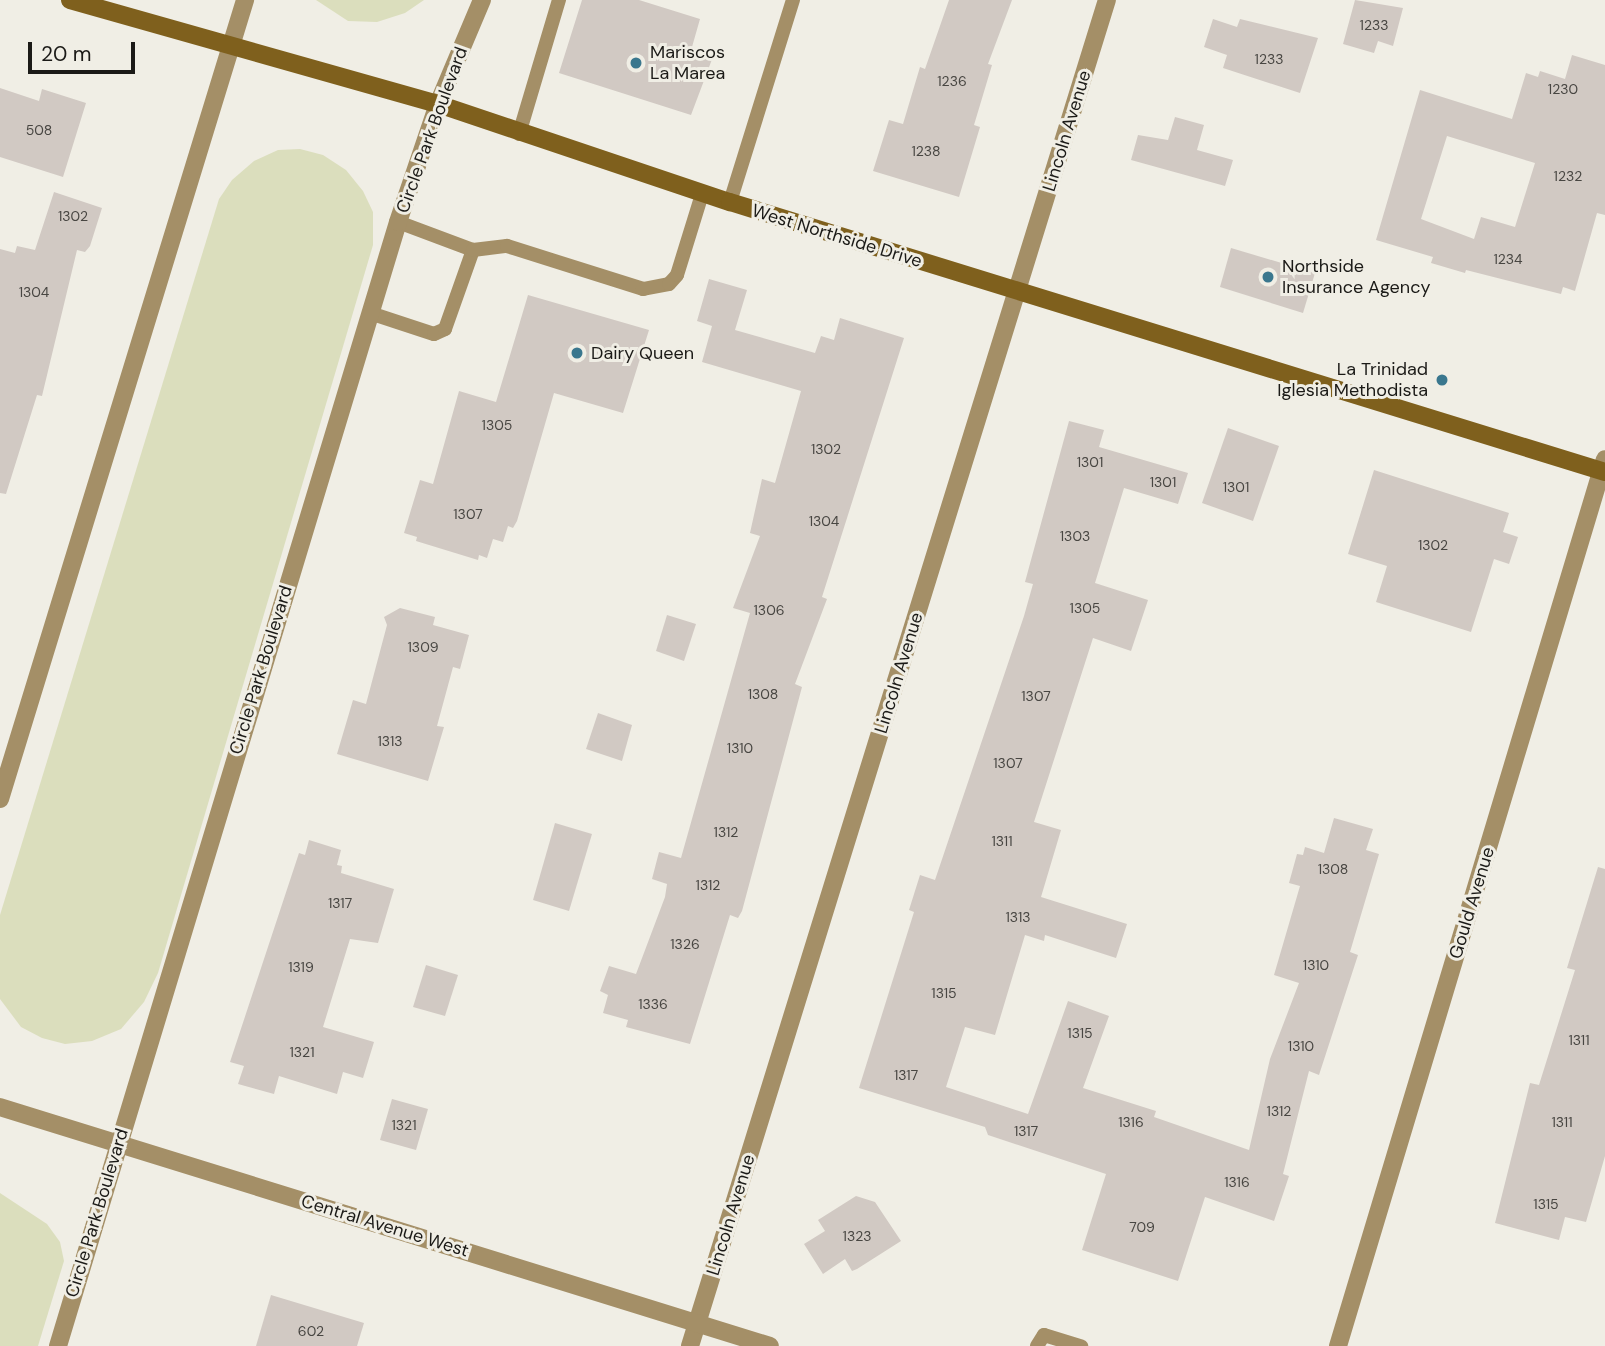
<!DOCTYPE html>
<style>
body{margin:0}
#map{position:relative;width:1605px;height:1346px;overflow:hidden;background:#f0eee5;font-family:"DM Sans",sans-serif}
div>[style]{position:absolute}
.green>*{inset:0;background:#dbdebd}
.building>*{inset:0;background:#d1c9c3}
.service>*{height:14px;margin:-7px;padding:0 7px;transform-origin:7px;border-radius:7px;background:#a48f67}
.minor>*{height:18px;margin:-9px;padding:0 9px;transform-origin:9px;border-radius:9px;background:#a48f67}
.tertiary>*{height:18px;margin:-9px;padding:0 9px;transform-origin:9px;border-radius:9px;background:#a48f67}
.secondary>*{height:18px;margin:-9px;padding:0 9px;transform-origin:9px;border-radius:9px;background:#7f601d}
.dots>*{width:19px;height:19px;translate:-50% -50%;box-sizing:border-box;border:4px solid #f0eee5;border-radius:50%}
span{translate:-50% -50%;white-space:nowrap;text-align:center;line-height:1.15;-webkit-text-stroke:6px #f0eee5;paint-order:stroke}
.number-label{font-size:14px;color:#484642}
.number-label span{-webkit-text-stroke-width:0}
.poi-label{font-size:18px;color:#1b1a17}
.left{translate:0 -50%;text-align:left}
.right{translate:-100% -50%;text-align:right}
.street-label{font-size:18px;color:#1b1a17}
.scale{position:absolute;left:28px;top:42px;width:107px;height:32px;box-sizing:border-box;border:4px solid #1b1a17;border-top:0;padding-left:9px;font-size:21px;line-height:24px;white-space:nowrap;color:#1b1a17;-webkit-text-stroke:5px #f0eee5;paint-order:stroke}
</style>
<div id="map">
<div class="green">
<div style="clip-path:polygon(316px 0,424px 0,405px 13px,377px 22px,348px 21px)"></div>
<div style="clip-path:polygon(300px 149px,323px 155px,346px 170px,363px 191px,373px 212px,373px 245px,158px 973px,144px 1002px,121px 1029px,92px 1041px,65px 1044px,42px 1038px,21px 1027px,0 999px,0 915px,219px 199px,232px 180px,254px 161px,278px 150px)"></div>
<div style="clip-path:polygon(0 1193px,47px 1224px,60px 1242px,64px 1261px,38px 1346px,0 1346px)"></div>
</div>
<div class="building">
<div style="clip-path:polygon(582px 0,639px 0,700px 19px,692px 47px,714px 54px,691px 115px,559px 73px)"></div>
<div style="clip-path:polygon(949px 0,1012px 0,988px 64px,992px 65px,974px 125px,980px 127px,959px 197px,873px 171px,889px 120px,903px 124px,920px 67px,925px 69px)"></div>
<div style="clip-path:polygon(1355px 0,1403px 8px,1393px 46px,1378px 41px,1374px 53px,1343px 44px)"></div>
<div style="clip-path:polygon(1213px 19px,1237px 27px,1240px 19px,1318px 38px,1300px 93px,1223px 68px,1227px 55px,1204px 47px)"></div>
<div style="clip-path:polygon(evenodd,1572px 55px,1605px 65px,1605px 215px,1597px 213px,1575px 291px,1563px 287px,1561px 294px,1466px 270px,1465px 273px,1431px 263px,1433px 257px,1376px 240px,1420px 90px,1512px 119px,1526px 73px,1538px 77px,1540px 71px,1565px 79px,1572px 55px,1447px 136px,1535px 163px,1515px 227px,1481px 217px,1474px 239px,1421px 219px,1447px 136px)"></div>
<div style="clip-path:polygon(0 88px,39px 101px,42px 89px,86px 103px,63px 177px,0 157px)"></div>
<div style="clip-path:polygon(1175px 117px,1204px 125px,1197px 150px,1233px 160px,1225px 186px,1131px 160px,1138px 135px,1168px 140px)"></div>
<div style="clip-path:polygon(54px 192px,102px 208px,90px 246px,85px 252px,77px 250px,42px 396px,37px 395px,6px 494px,0 493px,0 249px,15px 253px,17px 246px,35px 250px)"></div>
<div style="clip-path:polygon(1231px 248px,1315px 273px,1303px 313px,1220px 287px)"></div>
<div style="clip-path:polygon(709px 279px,747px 290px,735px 330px,815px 353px,821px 336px,834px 340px,840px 318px,904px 338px,822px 597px,827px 599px,795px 684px,802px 687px,742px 911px,738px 918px,730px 915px,690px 1044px,626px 1027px,628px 1020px,603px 1013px,608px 995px,600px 991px,609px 966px,636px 974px,665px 897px,667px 884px,652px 879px,659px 852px,681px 858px,750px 613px,733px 608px,760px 536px,750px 533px,762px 479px,775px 483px,801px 391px,702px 362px,712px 326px,697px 321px)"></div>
<div style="clip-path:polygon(528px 295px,649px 330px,623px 413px,554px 393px,517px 521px,513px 528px,508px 526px,503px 542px,493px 539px,487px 558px,479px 555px,478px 560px,416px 541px,417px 537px,404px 533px,420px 480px,433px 484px,459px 391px,496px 402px)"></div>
<div style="clip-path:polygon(1069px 421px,1104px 430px,1099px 447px,1188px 473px,1178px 504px,1124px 488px,1095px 583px,1148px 600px,1131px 651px,1093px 638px,1034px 822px,1061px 830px,1041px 897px,1127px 924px,1116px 958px,1045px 935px,1044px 941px,1025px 935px,995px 1035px,965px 1027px,946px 1087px,1028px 1114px,1068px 1001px,1109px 1016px,1083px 1088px,1156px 1111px,1154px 1117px,1249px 1150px,1270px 1059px,1299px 983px,1274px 975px,1300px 886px,1289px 883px,1297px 854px,1303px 855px,1305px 847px,1324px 853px,1334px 818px,1373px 829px,1366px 850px,1379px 854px,1350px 952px,1358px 955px,1319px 1075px,1309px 1071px,1283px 1174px,1289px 1176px,1274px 1221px,1205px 1197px,1178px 1281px,1082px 1250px,1106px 1174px,988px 1135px,985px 1127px,859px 1088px,914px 912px,909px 910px,920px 875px,935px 880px,1024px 616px,1033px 584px,1025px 582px)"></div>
<div style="clip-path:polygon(1228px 428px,1279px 446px,1253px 521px,1202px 503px)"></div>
<div style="clip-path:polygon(1374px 470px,1509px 513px,1503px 532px,1518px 537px,1509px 564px,1494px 559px,1471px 632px,1376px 602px,1387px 566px,1348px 554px)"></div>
<div style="clip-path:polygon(400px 608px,435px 617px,433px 625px,469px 635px,460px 669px,453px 667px,437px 726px,444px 727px,428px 781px,337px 754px,353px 700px,366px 704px,387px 625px,384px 617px)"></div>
<div style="clip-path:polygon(667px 615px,696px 624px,684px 661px,656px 651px)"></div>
<div style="clip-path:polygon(598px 713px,632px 725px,622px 761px,586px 749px)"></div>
<div style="clip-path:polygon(555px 823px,592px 834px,569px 911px,533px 900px)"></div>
<div style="clip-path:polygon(309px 840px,341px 850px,337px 865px,342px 866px,341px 873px,394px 889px,378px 943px,350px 939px,323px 1027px,374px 1042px,363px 1078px,343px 1072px,337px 1094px,279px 1076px,274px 1094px,238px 1084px,244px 1066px,230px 1062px,299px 853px,305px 855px)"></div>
<div style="clip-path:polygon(1598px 867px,1605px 869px,1605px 1156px,1586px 1222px,1565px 1217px,1559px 1240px,1495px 1223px,1530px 1083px,1539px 1085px,1575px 970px,1567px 968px)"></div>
<div style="clip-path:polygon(426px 965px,458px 975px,445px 1016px,413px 1007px)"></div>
<div style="clip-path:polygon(392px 1099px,428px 1109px,416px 1150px,380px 1140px)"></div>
<div style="clip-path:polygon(856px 1196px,875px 1202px,901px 1241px,857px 1269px,852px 1271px,845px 1259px,823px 1274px,804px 1244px,825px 1231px,818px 1220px)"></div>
<div style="clip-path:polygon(271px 1295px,364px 1323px,357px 1346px,256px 1346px)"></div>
</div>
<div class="service">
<div style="left:519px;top:134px;width:140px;rotate:-73.4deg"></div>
<div style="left:730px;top:202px;width:212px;rotate:-72.7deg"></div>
<div style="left:398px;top:222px;width:80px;rotate:20.5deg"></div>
<div style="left:373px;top:314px;width:64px;rotate:18.2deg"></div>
<div style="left:434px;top:334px;width:12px;rotate:-24deg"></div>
<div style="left:445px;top:329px;width:84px;rotate:-70.5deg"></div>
<div style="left:473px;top:250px;width:34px;rotate:-7deg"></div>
<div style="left:507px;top:246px;width:143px;rotate:17.5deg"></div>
<div style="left:643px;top:289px;width:26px;rotate:-11deg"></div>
<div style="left:669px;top:284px;width:12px;rotate:-48deg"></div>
<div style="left:677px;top:275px;width:85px;rotate:-72.8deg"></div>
<div style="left:1037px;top:1346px;width:13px;rotate:-58deg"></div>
<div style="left:1044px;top:1335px;width:39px;rotate:17deg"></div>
</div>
<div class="minor">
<div style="left:0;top:799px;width:836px;rotate:-72.95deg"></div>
<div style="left:58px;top:1346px;width:1174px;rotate:-73.17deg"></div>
<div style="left:398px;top:222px;width:125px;rotate:-71.3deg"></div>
<div style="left:438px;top:104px;width:113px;rotate:-67.1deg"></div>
<div style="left:690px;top:1346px;width:1409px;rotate:-72.79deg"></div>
<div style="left:1338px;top:1346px;width:926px;rotate:-73.25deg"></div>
</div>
<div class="tertiary">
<div style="left:0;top:1107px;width:806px;rotate:17.24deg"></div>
</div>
<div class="secondary">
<div style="left:70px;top:0;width:382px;rotate:15.8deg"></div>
<div style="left:438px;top:104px;width:308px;rotate:18.6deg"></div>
<div style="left:730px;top:202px;width:916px;rotate:17.15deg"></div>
</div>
<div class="dots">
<div style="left:636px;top:63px;background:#3a778e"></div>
<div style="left:1268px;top:277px;background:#3a778e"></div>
<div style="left:577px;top:353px;background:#3a778e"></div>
<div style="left:1442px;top:380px;background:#3a778e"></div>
</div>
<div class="number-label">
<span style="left:1374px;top:25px">1233</span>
<span style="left:1269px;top:59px">1233</span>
<span style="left:952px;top:81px">1236</span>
<span style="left:1563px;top:89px">1230</span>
<span style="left:39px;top:130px">508</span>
<span style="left:926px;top:151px">1238</span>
<span style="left:1568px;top:176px">1232</span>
<span style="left:73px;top:216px">1302</span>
<span style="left:1508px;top:259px">1234</span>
<span style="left:34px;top:292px">1304</span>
<span style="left:497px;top:425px">1305</span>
<span style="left:826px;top:449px">1302</span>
<span style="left:1090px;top:462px">1301</span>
<span style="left:1163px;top:482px">1301</span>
<span style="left:1236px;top:487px">1301</span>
<span style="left:468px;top:514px">1307</span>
<span style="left:824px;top:521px">1304</span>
<span style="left:1075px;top:536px">1303</span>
<span style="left:1433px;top:545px">1302</span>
<span style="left:1085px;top:608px">1305</span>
<span style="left:769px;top:610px">1306</span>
<span style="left:423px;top:647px">1309</span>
<span style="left:763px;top:694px">1308</span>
<span style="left:1036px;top:696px">1307</span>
<span style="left:390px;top:741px">1313</span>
<span style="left:740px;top:748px">1310</span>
<span style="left:1008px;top:763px">1307</span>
<span style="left:726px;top:832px">1312</span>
<span style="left:1002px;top:841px">1311</span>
<span style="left:1333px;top:869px">1308</span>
<span style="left:708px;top:885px">1312</span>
<span style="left:340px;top:903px">1317</span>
<span style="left:1018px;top:917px">1313</span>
<span style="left:685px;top:944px">1326</span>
<span style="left:1316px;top:965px">1310</span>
<span style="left:301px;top:967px">1319</span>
<span style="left:944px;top:993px">1315</span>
<span style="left:653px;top:1004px">1336</span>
<span style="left:1080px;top:1033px">1315</span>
<span style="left:1579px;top:1040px">1311</span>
<span style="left:1301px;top:1046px">1310</span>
<span style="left:302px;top:1052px">1321</span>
<span style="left:906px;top:1075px">1317</span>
<span style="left:1279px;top:1111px">1312</span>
<span style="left:1131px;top:1122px">1316</span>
<span style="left:1562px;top:1122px">1311</span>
<span style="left:404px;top:1125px">1321</span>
<span style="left:1026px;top:1131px">1317</span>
<span style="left:1237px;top:1182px">1316</span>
<span style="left:1546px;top:1204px">1315</span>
<span style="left:1142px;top:1227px">709</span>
<span style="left:857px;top:1236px">1323</span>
<span style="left:311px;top:1331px">602</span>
</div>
<div class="poi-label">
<span class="left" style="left:650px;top:63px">Mariscos<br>La Marea</span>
<span class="left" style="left:1282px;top:277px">Northside<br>Insurance Agency</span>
<span class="left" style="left:591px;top:353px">Dairy Queen</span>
<span class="right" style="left:1428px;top:380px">La Trinidad<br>Iglesia Methodista</span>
</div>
<div class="street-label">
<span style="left:432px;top:130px;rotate:-70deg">Circle Park Boulevard</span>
<span style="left:1067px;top:131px;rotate:-73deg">Lincoln Avenue</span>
<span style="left:837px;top:236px;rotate:17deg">West Northside Drive</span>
<span style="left:261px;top:670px;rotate:-73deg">Circle Park Boulevard</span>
<span style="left:899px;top:673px;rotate:-73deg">Lincoln Avenue</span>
<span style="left:1472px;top:903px;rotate:-73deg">Gould Avenue</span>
<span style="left:97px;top:1213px;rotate:-73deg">Circle Park Boulevard</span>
<span style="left:731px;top:1215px;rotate:-73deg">Lincoln Avenue</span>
<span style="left:385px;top:1226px;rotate:17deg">Central Avenue West</span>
</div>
<div class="scale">20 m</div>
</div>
